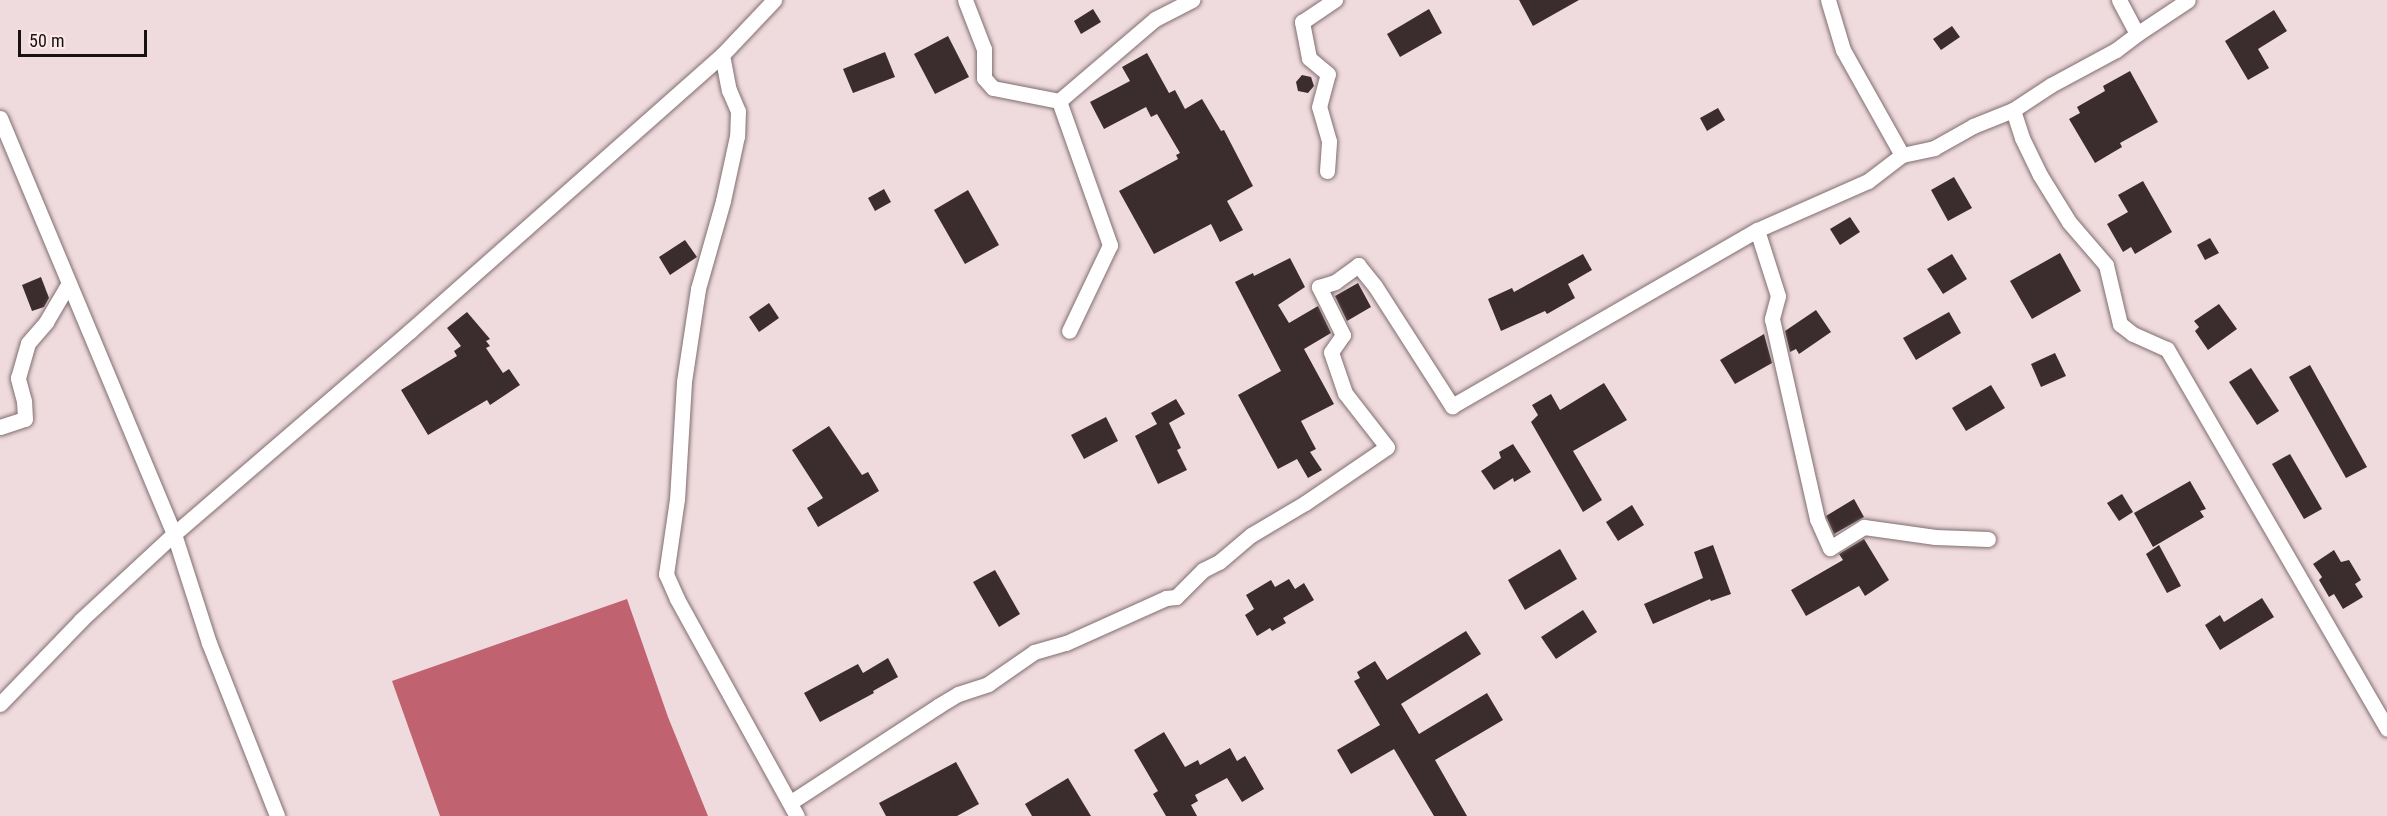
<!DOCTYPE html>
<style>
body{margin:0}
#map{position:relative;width:2387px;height:816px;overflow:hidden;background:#efdbdd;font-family:"Roboto Condensed",sans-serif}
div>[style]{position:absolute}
.water>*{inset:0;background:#c16270}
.building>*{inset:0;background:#3b2c2d}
.roads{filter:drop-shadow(0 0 2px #806e70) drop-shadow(0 0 2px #806e70)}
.street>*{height:15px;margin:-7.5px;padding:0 7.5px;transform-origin:7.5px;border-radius:7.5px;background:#fff}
span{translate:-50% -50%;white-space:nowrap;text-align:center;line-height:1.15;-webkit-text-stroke:6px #fde9ea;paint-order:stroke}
.scale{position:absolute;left:18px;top:30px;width:129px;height:27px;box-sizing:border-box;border:3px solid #181112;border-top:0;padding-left:8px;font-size:18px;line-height:21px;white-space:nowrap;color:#181112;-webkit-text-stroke:4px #fde9ea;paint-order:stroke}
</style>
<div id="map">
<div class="water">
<div style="clip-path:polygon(627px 599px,668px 717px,708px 816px,440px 816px,392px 681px)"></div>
</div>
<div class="building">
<div style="clip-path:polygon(1519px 0,1579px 0,1533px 26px)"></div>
<div style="clip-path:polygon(1093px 9px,1101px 22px,1081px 34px,1074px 21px)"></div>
<div style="clip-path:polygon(1429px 9px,1442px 33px,1400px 57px,1387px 34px)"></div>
<div style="clip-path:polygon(2274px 10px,2287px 31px,2258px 49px,2269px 68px,2248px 80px,2225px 41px)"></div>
<div style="clip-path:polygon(1952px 26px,1960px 37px,1941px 50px,1933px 39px)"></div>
<div style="clip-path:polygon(948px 36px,969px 77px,935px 94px,914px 54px)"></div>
<div style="clip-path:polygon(885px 52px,895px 77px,853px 93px,843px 69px)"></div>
<div style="clip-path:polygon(1147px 53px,1169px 93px,1175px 90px,1185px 109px,1202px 99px,1221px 131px,1224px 130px,1253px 186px,1227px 201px,1243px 230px,1220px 242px,1211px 224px,1154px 254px,1119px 191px,1178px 159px,1176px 155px,1180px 153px,1157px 114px,1151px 117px,1146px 107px,1104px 129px,1090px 102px,1130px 81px,1122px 67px)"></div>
<div style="clip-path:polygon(2130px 71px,2158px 122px,2120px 143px,2122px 147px,2095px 163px,2069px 119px,2080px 113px,2077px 107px,2105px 91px,2103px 86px)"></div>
<div style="clip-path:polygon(1302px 75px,1311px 77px,1314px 86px,1308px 93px,1298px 91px,1296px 82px)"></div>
<div style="clip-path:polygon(1718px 108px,1725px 120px,1707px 131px,1700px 118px)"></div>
<div style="clip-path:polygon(1954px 177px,1972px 208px,1948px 221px,1931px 190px)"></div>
<div style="clip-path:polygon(2143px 181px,2172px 232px,2135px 254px,2131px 247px,2123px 252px,2107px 224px,2128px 212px,2118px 195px)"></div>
<div style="clip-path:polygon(884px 189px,891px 202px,875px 211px,868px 198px)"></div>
<div style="clip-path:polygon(968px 190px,999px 245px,965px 264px,934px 210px)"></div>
<div style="clip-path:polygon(1850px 217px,1860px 232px,1840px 245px,1830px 229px)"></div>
<div style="clip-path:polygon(2210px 238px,2219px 253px,2205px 260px,2197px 245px)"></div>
<div style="clip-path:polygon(685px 240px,697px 257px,670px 275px,659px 257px)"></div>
<div style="clip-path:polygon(2060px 253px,2081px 291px,2032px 319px,2010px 281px)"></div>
<div style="clip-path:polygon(1583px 254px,1592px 270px,1568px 284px,1575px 298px,1547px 314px,1545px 311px,1501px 331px,1488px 299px,1512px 288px,1514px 292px)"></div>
<div style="clip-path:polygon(1952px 254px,1967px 279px,1943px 294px,1927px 269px)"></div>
<div style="clip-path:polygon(1290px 258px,1305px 287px,1278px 305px,1289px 323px,1318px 306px,1331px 333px,1304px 349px,1334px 404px,1301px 421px,1316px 449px,1310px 452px,1322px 470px,1308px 478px,1297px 459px,1278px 469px,1238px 395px,1281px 371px,1235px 282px,1253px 273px,1254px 276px)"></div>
<div style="clip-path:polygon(41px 277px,49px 298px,44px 307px,32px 311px,22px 285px)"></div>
<div style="clip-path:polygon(1358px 283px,1371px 307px,1347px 321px,1335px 296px)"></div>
<div style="clip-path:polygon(769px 303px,779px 318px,759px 332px,749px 317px)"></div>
<div style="clip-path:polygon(2219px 304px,2237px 329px,2208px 350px,2195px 331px,2199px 327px,2194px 321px)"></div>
<div style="clip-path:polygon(1816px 310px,1831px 332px,1799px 354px,1796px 349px,1790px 352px,1785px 331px)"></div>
<div style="clip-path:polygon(467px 312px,490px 339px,486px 341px,490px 346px,486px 348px,503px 373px,509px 369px,520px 385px,490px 405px,487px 400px,428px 435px,401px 390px,457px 356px,454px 351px,461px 346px,447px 328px)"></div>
<div style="clip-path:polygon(1949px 312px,1961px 333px,1916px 360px,1903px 338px)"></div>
<div style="clip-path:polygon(1764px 334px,1772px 363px,1735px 384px,1720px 360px)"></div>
<div style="clip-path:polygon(2055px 353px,2066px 376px,2041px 387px,2031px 364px)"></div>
<div style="clip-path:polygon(2310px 365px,2367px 467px,2346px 478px,2289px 377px)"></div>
<div style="clip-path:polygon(2251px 368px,2279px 411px,2257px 425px,2229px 382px)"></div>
<div style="clip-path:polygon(1604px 383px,1627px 420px,1573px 451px,1602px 500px,1583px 512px,1531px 422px,1538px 415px,1532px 405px,1551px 394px,1560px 410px)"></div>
<div style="clip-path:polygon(1991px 385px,2005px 408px,1966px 431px,1952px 408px)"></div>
<div style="clip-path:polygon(1176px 399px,1185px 414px,1169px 423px,1181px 448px,1177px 450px,1187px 470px,1158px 484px,1135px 436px,1157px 424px,1151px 413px)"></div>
<div style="clip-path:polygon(1106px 417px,1118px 441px,1084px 459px,1071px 435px)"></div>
<div style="clip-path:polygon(829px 426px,862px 475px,868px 472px,879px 491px,818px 527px,807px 508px,823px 498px,792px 450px)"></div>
<div style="clip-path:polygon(1513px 444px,1531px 472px,1514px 482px,1513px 478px,1494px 490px,1481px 471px,1501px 458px,1499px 452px)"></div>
<div style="clip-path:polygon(2290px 454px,2322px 509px,2304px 519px,2272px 464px)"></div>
<div style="clip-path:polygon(2190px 481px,2206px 509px,2200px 511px,2204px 517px,2153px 547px,2134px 513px)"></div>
<div style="clip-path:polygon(2122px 494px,2133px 512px,2119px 521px,2107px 503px)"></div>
<div style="clip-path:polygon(1854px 499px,1864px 517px,1834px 534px,1826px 516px)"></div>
<div style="clip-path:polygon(1632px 505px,1644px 525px,1618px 541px,1606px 522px)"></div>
<div style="clip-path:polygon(1864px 539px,1889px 580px,1865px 596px,1859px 586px,1806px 616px,1791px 590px,1843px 560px,1839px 554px)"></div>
<div style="clip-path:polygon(1713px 545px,1731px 594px,1711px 601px,1710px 599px,1653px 624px,1644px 604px,1703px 578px,1694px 552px)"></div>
<div style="clip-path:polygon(2159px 545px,2181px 586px,2167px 593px,2146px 554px)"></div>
<div style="clip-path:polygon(1560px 549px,1577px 579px,1525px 610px,1508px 580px)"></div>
<div style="clip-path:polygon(2334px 550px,2341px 562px,2349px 560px,2361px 580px,2355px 584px,2363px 597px,2343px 609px,2334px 594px,2329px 597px,2319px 580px,2322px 577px,2313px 564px)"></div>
<div style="clip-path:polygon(995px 570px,1020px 614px,999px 627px,973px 582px)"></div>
<div style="clip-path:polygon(1289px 579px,1295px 589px,1304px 583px,1314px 600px,1283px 618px,1286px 623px,1272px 631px,1270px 628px,1257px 636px,1245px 615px,1254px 609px,1246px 595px,1271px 580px,1275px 587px)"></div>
<div style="clip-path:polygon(2262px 598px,2274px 617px,2220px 650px,2205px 625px,2220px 615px,2224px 622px)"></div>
<div style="clip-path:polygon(1583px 610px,1597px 632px,1556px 659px,1541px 637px)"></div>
<div style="clip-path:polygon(1466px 631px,1481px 654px,1401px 704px,1419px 734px,1487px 693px,1503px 720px,1435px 760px,1467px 816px,1434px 816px,1394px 749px,1351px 774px,1337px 750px,1380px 725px,1354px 681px,1360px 678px,1357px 672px,1375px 661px,1387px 680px)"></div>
<div style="clip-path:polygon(888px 658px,898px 677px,873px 691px,874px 693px,820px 722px,804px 693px,858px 664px,863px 673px)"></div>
<div style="clip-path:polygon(1164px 732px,1185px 767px,1198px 760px,1200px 765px,1230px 748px,1237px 761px,1245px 756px,1264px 789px,1242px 802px,1227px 778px,1195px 795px,1198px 801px,1191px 805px,1197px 816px,1166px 816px,1153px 794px,1158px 791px,1134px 750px)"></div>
<div style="clip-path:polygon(956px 762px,979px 804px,957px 816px,886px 816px,879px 803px)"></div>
<div style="clip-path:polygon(1068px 778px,1091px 816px,1032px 816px,1025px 804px)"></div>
</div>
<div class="roads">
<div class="street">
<div style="left:965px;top:0;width:53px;rotate:68.8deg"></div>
<div style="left:984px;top:49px;width:29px;rotate:90deg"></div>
<div style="left:984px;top:78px;width:13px;rotate:48deg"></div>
<div style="left:993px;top:88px;width:67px;rotate:11.1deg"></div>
<div style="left:1059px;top:101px;width:126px;rotate:-40.5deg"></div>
<div style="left:1155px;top:19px;width:42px;rotate:-27.2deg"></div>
<div style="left:2119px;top:0;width:38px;rotate:62deg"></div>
<div style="left:2137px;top:34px;width:61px;rotate:-33.7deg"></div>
<div style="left:722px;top:55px;width:36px;rotate:79deg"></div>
<div style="left:729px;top:90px;width:23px;rotate:67deg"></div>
<div style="left:738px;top:111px;width:25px;rotate:92deg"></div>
<div style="left:737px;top:136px;width:66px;rotate:102.2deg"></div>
<div style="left:723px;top:201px;width:91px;rotate:105.9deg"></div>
<div style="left:698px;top:289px;width:94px;rotate:98.6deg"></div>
<div style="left:684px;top:382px;width:117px;rotate:93.4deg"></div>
<div style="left:677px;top:499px;width:76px;rotate:98.3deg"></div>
<div style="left:666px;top:574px;width:27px;rotate:66deg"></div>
<div style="left:677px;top:599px;width:248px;rotate:61.1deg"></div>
<div style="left:1059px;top:101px;width:153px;rotate:70.5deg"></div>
<div style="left:1110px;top:245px;width:95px;rotate:115.5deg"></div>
<div style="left:2013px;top:110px;width:29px;rotate:72deg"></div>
<div style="left:2022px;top:138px;width:41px;rotate:64.1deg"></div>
<div style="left:2040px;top:175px;width:55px;rotate:58.3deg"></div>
<div style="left:2069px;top:222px;width:57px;rotate:49.3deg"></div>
<div style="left:2106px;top:265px;width:61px;rotate:76.7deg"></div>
<div style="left:2120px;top:324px;width:16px;rotate:38deg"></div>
<div style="left:2133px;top:334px;width:37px;rotate:24deg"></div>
<div style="left:2167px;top:349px;width:439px;rotate:59.9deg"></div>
<div style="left:0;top:118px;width:451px;rotate:67.3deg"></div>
<div style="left:174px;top:534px;width:114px;rotate:72.2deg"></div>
<div style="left:209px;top:643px;width:186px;rotate:68.5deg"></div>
<div style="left:1902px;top:155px;width:33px;rotate:-12deg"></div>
<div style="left:1934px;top:148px;width:45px;rotate:-29.4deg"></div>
<div style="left:1973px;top:126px;width:43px;rotate:-21.8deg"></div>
<div style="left:2013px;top:110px;width:45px;rotate:-33.3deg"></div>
<div style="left:2051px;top:85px;width:74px;rotate:-28.3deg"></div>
<div style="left:2116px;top:50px;width:26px;rotate:-37deg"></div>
<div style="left:1327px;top:171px;width:30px;rotate:-86deg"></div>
<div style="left:1329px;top:141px;width:35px;rotate:-106deg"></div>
<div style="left:1319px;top:107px;width:34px;rotate:-75deg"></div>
<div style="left:1328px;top:74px;width:25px;rotate:-140deg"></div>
<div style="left:1309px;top:58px;width:37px;rotate:-101deg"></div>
<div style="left:1302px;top:22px;width:40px;rotate:-34deg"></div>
<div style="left:1757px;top:230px;width:69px;rotate:72.3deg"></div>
<div style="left:1778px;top:296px;width:24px;rotate:105deg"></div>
<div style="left:1772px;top:319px;width:205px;rotate:77.3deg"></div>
<div style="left:1817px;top:519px;width:32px;rotate:66deg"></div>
<div style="left:1830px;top:548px;width:40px;rotate:-32deg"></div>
<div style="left:1864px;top:527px;width:72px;rotate:8deg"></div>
<div style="left:1935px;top:537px;width:53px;rotate:2.2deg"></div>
<div style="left:0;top:427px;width:26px;rotate:-18deg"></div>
<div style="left:25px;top:419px;width:18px;rotate:-93deg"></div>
<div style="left:24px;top:401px;width:24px;rotate:-105deg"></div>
<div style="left:18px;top:378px;width:36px;rotate:-74deg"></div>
<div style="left:28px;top:343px;width:28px;rotate:-49deg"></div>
<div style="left:46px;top:322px;width:45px;rotate:-59.5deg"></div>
<div style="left:0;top:704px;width:117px;rotate:-46deg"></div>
<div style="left:81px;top:620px;width:127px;rotate:-42.8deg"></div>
<div style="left:174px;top:534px;width:311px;rotate:-40.7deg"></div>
<div style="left:410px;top:331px;width:417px;rotate:-41.5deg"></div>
<div style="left:722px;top:55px;width:76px;rotate:-46.6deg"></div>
<div style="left:791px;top:802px;width:176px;rotate:-33.1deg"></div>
<div style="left:938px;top:706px;width:23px;rotate:-31deg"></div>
<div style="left:958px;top:694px;width:32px;rotate:-18deg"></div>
<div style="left:988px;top:684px;width:56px;rotate:-34.8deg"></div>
<div style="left:1034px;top:652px;width:33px;rotate:-16deg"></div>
<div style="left:1066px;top:643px;width:110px;rotate:-24.2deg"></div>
<div style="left:1166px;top:598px;width:10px;rotate:-6deg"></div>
<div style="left:1176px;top:597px;width:38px;rotate:-45deg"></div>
<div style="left:1203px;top:570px;width:18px;rotate:-27deg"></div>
<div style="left:1219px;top:562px;width:42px;rotate:-40.2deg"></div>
<div style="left:1251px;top:535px;width:63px;rotate:-30.7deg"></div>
<div style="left:1305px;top:503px;width:99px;rotate:-34.3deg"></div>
<div style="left:1387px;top:447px;width:68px;rotate:-127.9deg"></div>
<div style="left:1345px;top:393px;width:43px;rotate:-108.9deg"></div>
<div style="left:1331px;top:352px;width:21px;rotate:-55deg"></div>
<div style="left:1343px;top:335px;width:54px;rotate:-116.6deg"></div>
<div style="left:1319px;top:287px;width:17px;rotate:-17deg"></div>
<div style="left:1335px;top:282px;width:29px;rotate:-36deg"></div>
<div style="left:1358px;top:265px;width:27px;rotate:51deg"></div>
<div style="left:1375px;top:286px;width:143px;rotate:57.3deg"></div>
<div style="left:1452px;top:406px;width:352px;rotate:-30deg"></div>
<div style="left:1757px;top:230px;width:121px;rotate:-23.8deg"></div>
<div style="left:1868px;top:181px;width:43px;rotate:-37.4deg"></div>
<div style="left:1902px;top:155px;width:120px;rotate:-119.3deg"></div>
<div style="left:1843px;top:50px;width:52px;rotate:-106.7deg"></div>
</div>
</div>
<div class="scale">50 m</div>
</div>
